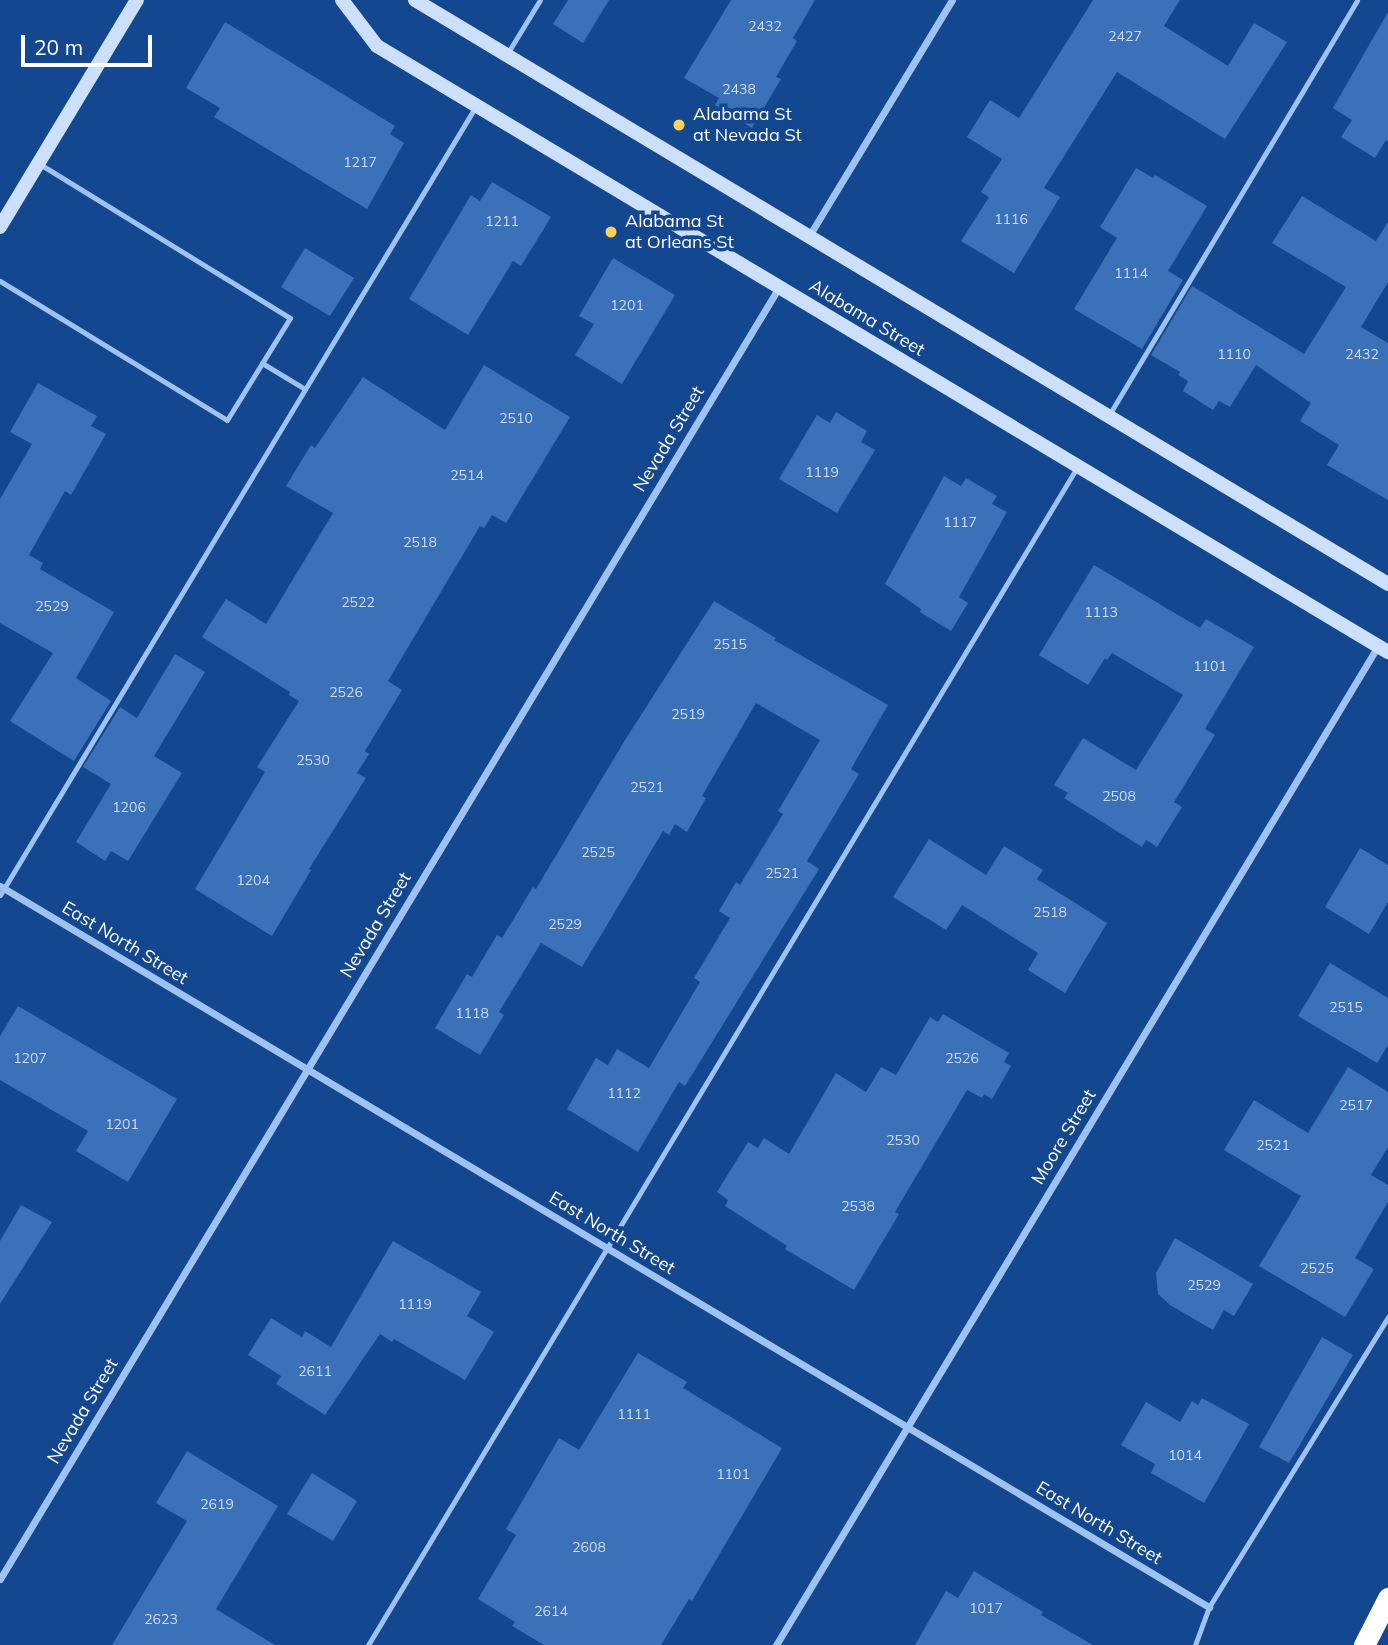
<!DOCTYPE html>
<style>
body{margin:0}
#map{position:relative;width:1388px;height:1645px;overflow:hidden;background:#13478f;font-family:Mulish,sans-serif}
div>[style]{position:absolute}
.building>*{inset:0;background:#3b71b9}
.lane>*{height:5px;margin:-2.5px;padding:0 2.5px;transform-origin:2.5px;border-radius:2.5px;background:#9ec2f1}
.street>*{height:7px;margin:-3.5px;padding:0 3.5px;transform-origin:3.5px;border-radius:3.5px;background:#9ec2f1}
.secondary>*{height:14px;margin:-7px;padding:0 7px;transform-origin:7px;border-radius:7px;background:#cce0fc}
.highway>*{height:21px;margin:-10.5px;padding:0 10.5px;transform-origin:10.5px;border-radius:10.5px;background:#fff}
.dots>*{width:19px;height:19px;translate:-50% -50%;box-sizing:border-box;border:4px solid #13478f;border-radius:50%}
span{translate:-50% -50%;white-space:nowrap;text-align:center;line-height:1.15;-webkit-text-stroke:7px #13478f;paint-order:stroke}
.number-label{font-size:14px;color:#cedcee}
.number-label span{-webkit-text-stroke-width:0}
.poi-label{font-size:18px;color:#fff}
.left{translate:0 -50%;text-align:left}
.street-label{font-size:18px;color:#fff}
.scale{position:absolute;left:21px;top:35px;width:131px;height:32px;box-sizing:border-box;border:4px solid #fff;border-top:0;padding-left:9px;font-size:21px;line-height:24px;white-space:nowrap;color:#fff;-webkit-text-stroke:5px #13478f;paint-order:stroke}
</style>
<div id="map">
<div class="building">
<div style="clip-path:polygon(568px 0,609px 0,583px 43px,553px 24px)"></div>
<div style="clip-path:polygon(731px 0,815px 0,793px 38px,797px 41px,776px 77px,781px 79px,752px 128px,715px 105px,719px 98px,684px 78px)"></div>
<div style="clip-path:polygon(1093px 0,1180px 0,1164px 26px,1228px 66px,1254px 23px,1287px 42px,1225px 139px,1117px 72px,1044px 188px,1060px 197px,1014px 273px,961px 241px,989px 197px,981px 192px,1002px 159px,967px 137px,990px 100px,1019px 118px)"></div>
<div style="clip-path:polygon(1388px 12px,1388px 142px,1386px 140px,1375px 158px,1341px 137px,1352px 120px,1333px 108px)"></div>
<div style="clip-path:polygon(225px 22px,395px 126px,390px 134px,404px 143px,367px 209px,214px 117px,220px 108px,186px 88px)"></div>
<div style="clip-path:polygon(1136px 168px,1153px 178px,1155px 175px,1207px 206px,1168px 271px,1183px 280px,1142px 349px,1074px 309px,1117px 238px,1100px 227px)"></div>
<div style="clip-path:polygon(492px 182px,551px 217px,521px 266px,513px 261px,468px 335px,409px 299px,471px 195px,480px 201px)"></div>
<div style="clip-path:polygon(1302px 196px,1376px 241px,1388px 222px,1388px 282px,1361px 327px,1388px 343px,1388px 500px,1327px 465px,1339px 445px,1300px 421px,1311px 403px,1256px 365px,1230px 407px,1219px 401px,1213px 410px,1183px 391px,1188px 381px,1178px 375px,1180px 372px,1151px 355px,1192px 286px,1304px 354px,1346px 287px,1272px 243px)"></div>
<div style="clip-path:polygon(305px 248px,354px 278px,330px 316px,281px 287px)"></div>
<div style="clip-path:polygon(613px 258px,675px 295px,622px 384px,575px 355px,594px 324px,579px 316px)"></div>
<div style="clip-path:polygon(484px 365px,570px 417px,506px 523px,492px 515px,484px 528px,480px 526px,388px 681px,402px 690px,365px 751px,369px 754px,357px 773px,366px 778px,309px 869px,311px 870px,272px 936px,195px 889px,265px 772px,257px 767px,299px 701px,289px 695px,290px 692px,202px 637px,226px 599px,266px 624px,333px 513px,286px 486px,311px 445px,315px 448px,363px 377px,445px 430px)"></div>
<div style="clip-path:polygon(38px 383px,97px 416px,91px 426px,106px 434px,71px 495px,65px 491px,29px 555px,43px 563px,40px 569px,114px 612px,76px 678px,111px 701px,74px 761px,10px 721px,53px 653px,0 623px,0 499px,32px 444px,10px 432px)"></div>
<div style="clip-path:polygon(836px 412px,867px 431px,861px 442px,875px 450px,837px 513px,779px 479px,817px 415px,830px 423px)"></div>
<div style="clip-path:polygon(944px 476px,961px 486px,966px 478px,997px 496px,992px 504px,1007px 512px,959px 597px,968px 603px,951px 631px,920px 612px,921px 609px,885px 584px)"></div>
<div style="clip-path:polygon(1094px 565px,1200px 628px,1206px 619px,1254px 647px,1205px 729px,1215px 735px,1174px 802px,1182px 807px,1157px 847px,1146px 840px,1142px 847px,1064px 798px,1068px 793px,1054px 785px,1083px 738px,1136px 770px,1183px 695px,1112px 653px,1107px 660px,1105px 658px,1088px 685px,1039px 655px)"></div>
<div style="clip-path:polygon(714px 601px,776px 638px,774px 640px,888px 705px,851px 769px,859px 774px,807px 861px,819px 869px,685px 1086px,679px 1082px,638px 1152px,567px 1109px,596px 1058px,608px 1065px,617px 1049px,649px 1068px,700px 982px,694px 978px,730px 918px,719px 911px,736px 882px,740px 885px,783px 814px,778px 811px,820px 740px,756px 703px,702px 796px,706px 798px,687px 832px,675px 824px,669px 835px,663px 831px,582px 967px,541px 943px,499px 1012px,504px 1015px,480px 1055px,435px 1028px,467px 974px,472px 977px,497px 935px,502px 938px,533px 887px,536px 889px,625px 740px)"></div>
<div style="clip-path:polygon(175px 654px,205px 672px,154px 756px,182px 773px,128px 861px,111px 851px,105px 861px,76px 842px,111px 784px,83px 767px,120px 707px,137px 718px)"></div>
<div style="clip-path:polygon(929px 839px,986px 875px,1004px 846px,1043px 870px,1037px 879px,1107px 923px,1065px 993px,1028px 970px,1038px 953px,962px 905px,946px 930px,893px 897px)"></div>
<div style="clip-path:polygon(1360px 848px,1388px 865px,1388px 902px,1369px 934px,1325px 907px)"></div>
<div style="clip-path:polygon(1330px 963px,1388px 998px,1388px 1045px,1377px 1063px,1298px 1016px)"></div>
<div style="clip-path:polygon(18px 1006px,177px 1099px,128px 1182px,76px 1151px,88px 1131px,0 1080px,0 1036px)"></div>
<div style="clip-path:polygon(943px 1014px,1009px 1053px,1004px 1062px,1011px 1066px,992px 1099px,984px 1094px,982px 1098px,967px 1090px,895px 1212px,899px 1214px,854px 1290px,785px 1249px,787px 1246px,725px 1206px,728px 1200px,717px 1192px,748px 1142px,758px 1148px,764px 1138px,789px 1154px,836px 1073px,866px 1092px,881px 1067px,896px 1075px,930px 1017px,938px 1022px)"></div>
<div style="clip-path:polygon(1348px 1067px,1388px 1092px,1388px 1147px,1371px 1175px,1388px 1185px,1388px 1202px,1355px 1258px,1374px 1269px,1345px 1317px,1259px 1266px,1301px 1196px,1224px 1150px,1254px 1100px,1308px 1133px)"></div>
<div style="clip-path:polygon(21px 1205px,52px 1222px,0 1304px,0 1241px)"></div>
<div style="clip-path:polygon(1175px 1238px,1253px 1284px,1234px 1316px,1224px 1310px,1213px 1330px,1170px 1305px,1158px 1294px,1156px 1273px)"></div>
<div style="clip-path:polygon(393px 1241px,481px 1292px,467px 1316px,494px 1332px,465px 1380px,394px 1339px,392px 1342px,380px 1334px,325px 1415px,276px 1384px,281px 1376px,248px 1355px,271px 1318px,302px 1337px,305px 1331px,331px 1347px)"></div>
<div style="clip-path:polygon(1322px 1337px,1353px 1355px,1289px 1463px,1259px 1447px)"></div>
<div style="clip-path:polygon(638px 1353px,687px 1382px,683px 1388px,782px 1448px,692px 1601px,689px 1599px,661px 1645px,544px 1645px,512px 1626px,515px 1622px,478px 1599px,516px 1535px,506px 1529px,559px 1438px,579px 1450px)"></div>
<div style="clip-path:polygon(1202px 1398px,1249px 1424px,1204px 1503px,1151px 1473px,1155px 1464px,1121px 1445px,1146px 1402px,1180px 1422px,1192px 1401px,1198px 1405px)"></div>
<div style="clip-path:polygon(187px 1451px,278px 1506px,216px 1609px,275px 1645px,112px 1645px,187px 1521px,156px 1503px)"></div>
<div style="clip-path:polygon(312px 1473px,357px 1501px,333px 1541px,287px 1514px)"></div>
<div style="clip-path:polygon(974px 1571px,1043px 1612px,1041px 1615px,1093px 1645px,915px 1645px,946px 1591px,958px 1598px)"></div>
</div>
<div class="lane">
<div style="left:507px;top:54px;width:63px;rotate:-58.6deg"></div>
<div style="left:0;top:281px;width:266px;rotate:31.5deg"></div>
<div style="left:227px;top:420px;width:120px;rotate:-58.3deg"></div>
<div style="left:290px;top:318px;width:292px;rotate:-148.4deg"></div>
<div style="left:262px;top:363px;width:50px;rotate:31.2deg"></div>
<div style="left:1109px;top:415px;width:483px;rotate:-59.1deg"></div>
<div style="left:0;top:895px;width:921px;rotate:-58.9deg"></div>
<div style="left:368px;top:1645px;width:1373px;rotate:-58.95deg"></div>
<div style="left:1195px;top:1645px;width:40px;rotate:-69.8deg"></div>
<div style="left:1209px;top:1607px;width:341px;rotate:-58.3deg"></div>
</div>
<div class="street">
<div style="left:809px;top:236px;width:276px;rotate:-58.8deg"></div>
<div style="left:0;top:886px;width:1408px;rotate:30.81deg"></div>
<div style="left:0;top:1579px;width:1509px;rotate:-58.91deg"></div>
<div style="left:776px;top:1645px;width:1166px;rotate:-58.93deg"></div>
</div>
<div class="secondary">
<div style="left:342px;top:0;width:58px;rotate:52.7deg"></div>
<div style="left:377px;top:46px;width:1179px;rotate:30.94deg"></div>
<div style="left:415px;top:0;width:1135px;rotate:30.97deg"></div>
<div style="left:0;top:227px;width:265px;rotate:-58.9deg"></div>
</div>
<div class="highway">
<div style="left:1364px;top:1645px;width:53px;rotate:-62.9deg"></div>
</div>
<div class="dots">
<div style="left:679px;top:125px;background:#ffd35e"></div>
<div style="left:611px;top:232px;background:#ffd35e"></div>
</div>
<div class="number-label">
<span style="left:765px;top:26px">2432</span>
<span style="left:1125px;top:36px">2427</span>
<span style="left:739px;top:89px">2438</span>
<span style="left:360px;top:162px">1217</span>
<span style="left:1011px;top:219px">1116</span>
<span style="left:502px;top:221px">1211</span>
<span style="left:1131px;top:273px">1114</span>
<span style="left:627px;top:305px">1201</span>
<span style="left:1234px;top:354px">1110</span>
<span style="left:1362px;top:354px">2432</span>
<span style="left:516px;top:418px">2510</span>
<span style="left:822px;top:472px">1119</span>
<span style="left:467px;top:475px">2514</span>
<span style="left:960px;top:522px">1117</span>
<span style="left:420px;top:542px">2518</span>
<span style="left:358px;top:602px">2522</span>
<span style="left:52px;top:606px">2529</span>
<span style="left:1101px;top:612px">1113</span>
<span style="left:730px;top:644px">2515</span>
<span style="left:1210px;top:666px">1101</span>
<span style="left:346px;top:692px">2526</span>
<span style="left:688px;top:714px">2519</span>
<span style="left:313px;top:760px">2530</span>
<span style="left:647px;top:787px">2521</span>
<span style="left:1119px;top:796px">2508</span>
<span style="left:129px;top:807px">1206</span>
<span style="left:598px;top:852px">2525</span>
<span style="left:782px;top:873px">2521</span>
<span style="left:253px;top:880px">1204</span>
<span style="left:1050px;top:912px">2518</span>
<span style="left:565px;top:924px">2529</span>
<span style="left:1346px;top:1007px">2515</span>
<span style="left:472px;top:1013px">1118</span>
<span style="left:30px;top:1058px">1207</span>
<span style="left:962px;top:1058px">2526</span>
<span style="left:624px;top:1093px">1112</span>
<span style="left:1356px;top:1105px">2517</span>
<span style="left:122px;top:1124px">1201</span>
<span style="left:903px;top:1140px">2530</span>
<span style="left:1273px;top:1145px">2521</span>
<span style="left:858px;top:1206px">2538</span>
<span style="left:1317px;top:1268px">2525</span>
<span style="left:1204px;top:1285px">2529</span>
<span style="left:415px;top:1304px">1119</span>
<span style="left:315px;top:1371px">2611</span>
<span style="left:634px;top:1414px">1111</span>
<span style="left:1185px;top:1455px">1014</span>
<span style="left:733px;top:1474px">1101</span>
<span style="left:217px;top:1504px">2619</span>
<span style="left:589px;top:1547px">2608</span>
<span style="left:986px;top:1608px">1017</span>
<span style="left:551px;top:1611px">2614</span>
<span style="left:161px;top:1619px">2623</span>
</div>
<div class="poi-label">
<span class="left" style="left:693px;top:125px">Alabama St<br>at Nevada St</span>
<span class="left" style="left:625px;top:232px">Alabama St<br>at Orleans St</span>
</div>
<div class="street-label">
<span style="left:867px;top:318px;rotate:31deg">Alabama Street</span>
<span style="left:669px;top:439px;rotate:-59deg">Nevada Street</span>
<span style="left:376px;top:925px;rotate:-59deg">Nevada Street</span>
<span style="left:125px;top:943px;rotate:31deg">East North Street</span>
<span style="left:1064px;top:1137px;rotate:-59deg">Moore Street</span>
<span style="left:612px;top:1233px;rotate:31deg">East North Street</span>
<span style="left:83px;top:1411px;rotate:-59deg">Nevada Street</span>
<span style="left:1099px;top:1523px;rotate:31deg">East North Street</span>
</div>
<div class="scale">20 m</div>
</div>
